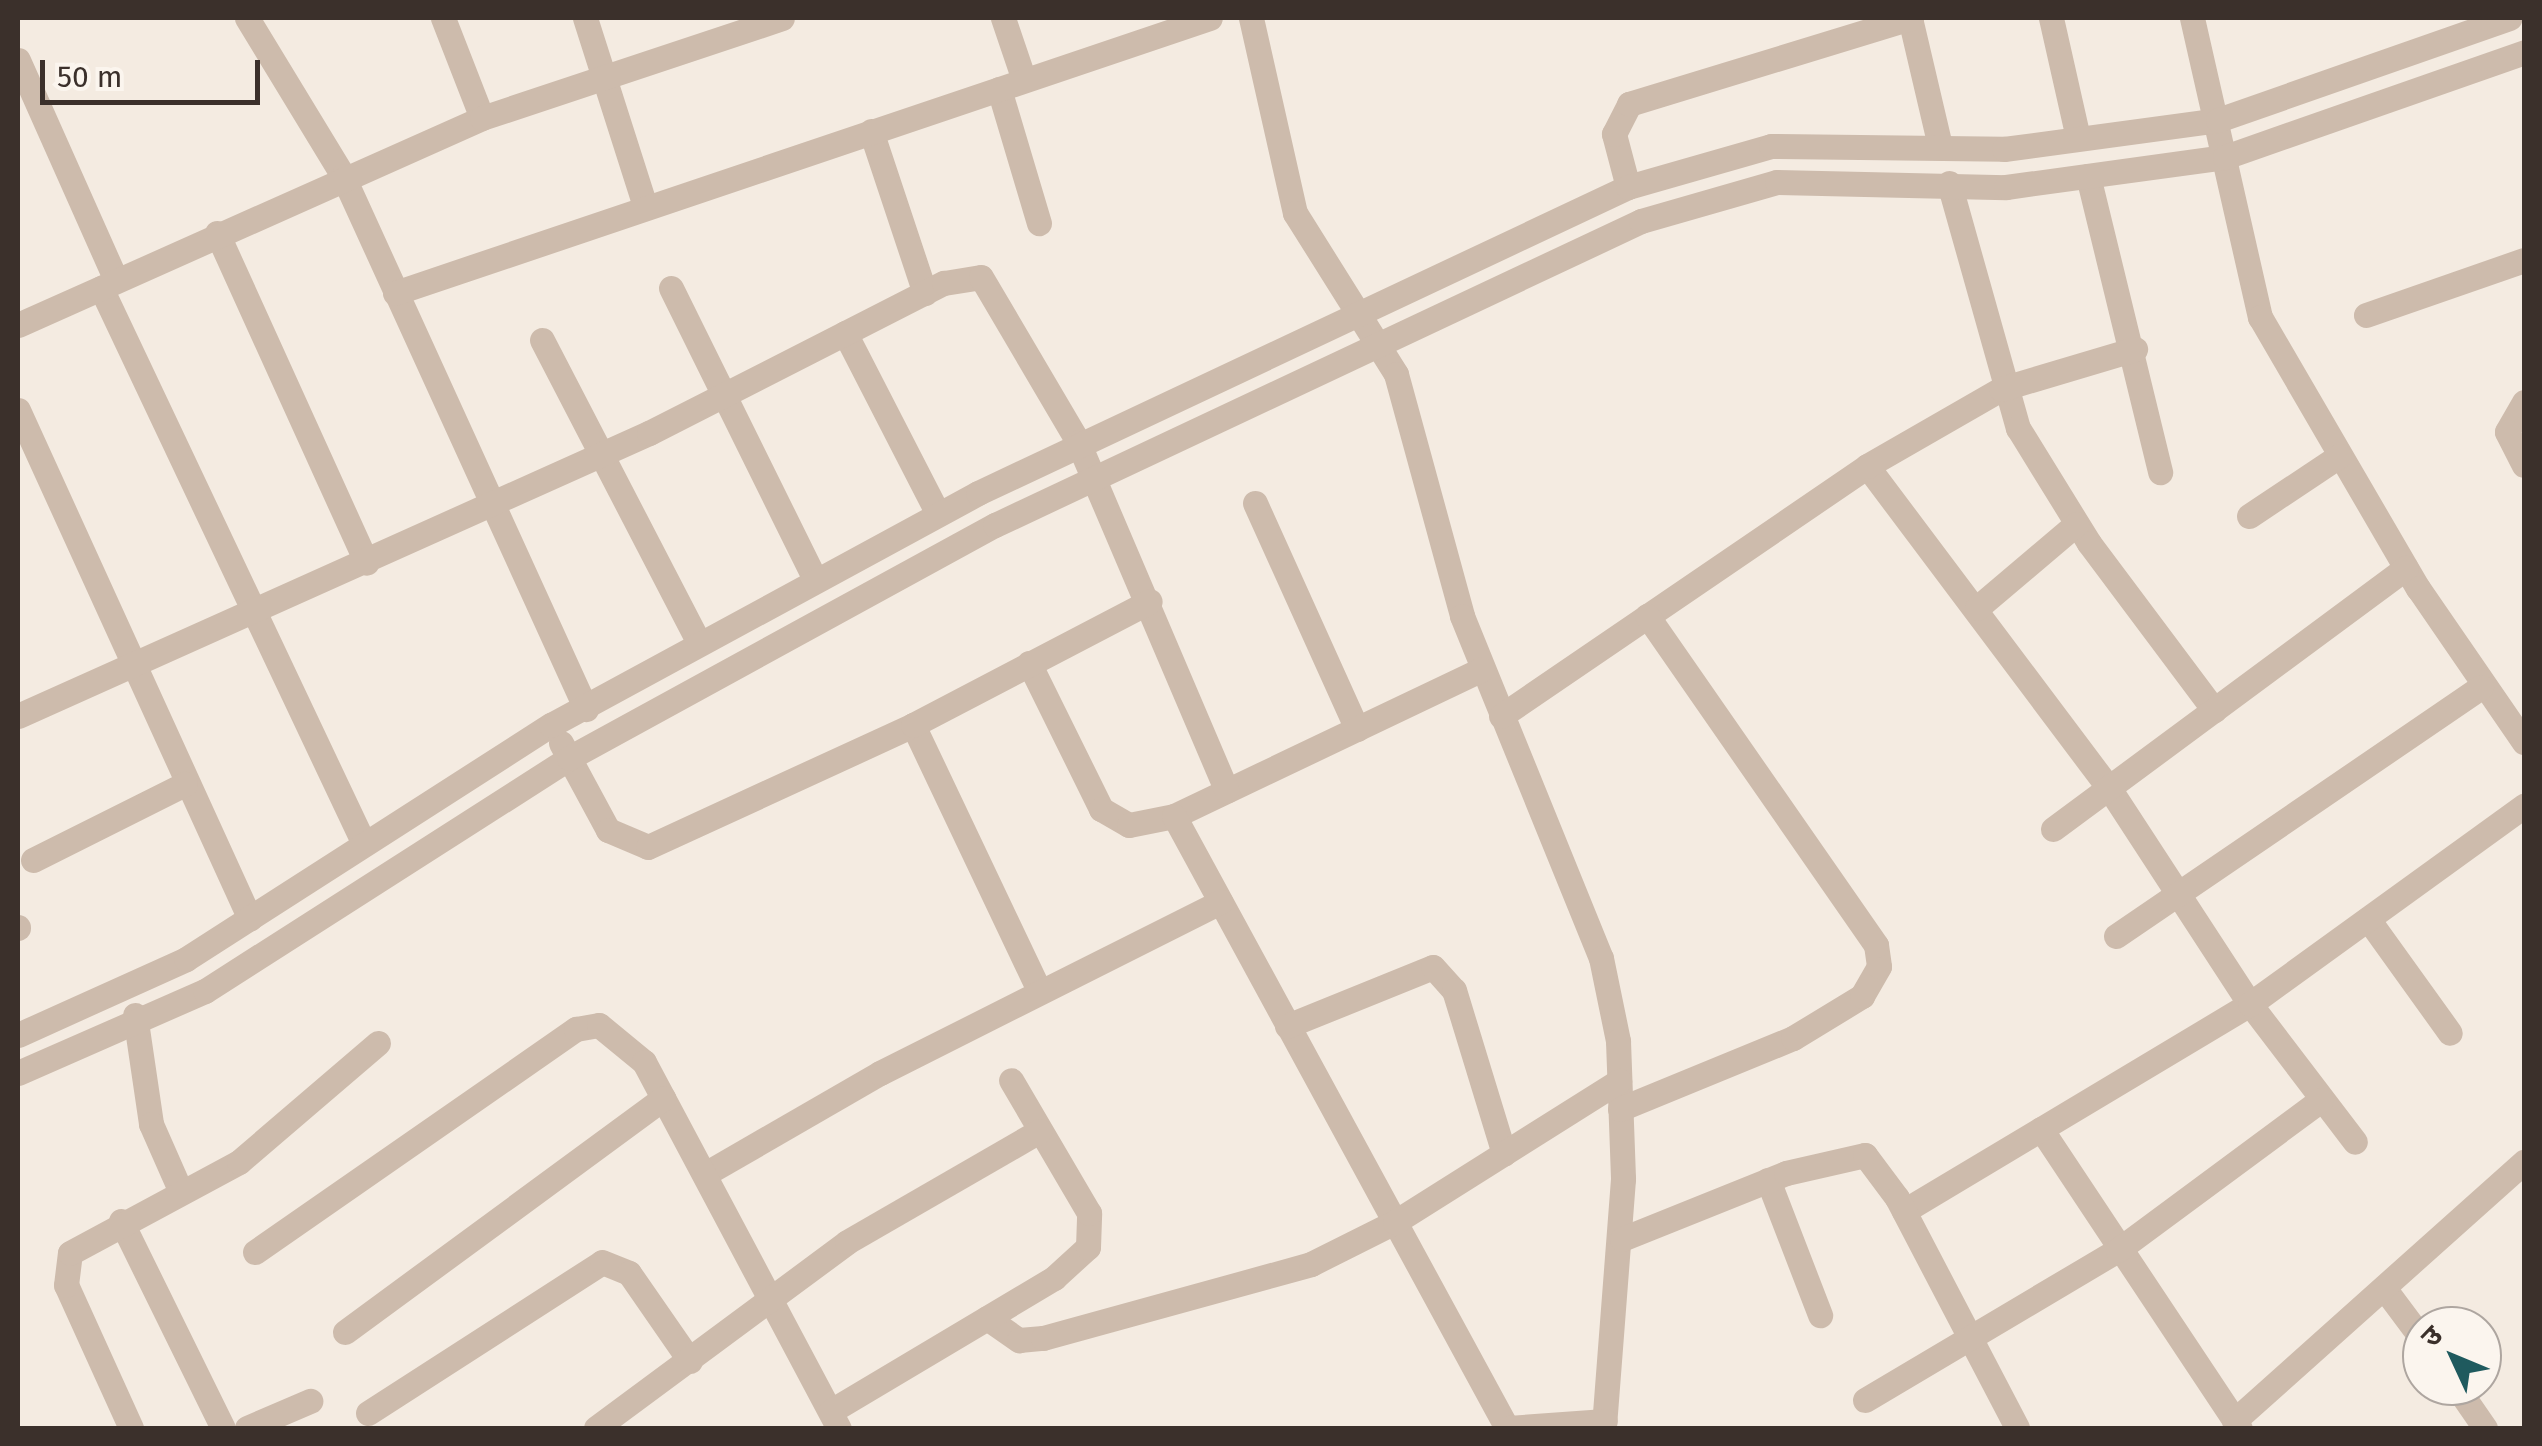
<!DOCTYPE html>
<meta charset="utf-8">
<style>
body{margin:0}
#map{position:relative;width:2542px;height:1446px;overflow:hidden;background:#f4ebe1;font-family:"Fira Sans","Noto Sans Devanagari",sans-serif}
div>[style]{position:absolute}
.street>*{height:25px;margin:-12.5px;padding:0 12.5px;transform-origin:12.5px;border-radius:12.5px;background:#cdbbac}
span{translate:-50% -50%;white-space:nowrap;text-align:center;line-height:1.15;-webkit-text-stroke:10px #fbf5ee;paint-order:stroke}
.frame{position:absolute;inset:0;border:20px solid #3b302b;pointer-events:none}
.north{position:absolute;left:2402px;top:1306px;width:100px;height:100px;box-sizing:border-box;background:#fbf5ee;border:2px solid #aea6a0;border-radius:50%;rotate:314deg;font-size:28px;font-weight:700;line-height:40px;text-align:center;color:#3b302b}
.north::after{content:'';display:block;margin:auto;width:35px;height:45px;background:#1f5a5e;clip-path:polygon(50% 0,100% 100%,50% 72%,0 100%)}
.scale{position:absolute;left:40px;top:60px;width:220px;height:45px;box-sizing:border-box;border:5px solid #3b302b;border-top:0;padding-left:12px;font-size:30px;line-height:35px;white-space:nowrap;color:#3b302b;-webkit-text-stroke:8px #fbf5ee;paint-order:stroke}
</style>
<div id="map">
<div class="street">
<div style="left:247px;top:18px;width:185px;rotate:58.7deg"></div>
<div style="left:343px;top:176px;width:586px;rotate:65.49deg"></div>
<div style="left:443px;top:18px;width:107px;rotate:68.7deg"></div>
<div style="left:585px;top:18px;width:197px;rotate:72.3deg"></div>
<div style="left:1003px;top:18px;width:65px;rotate:71.3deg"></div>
<div style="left:1251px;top:18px;width:200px;rotate:77.3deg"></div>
<div style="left:1295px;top:213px;width:190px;rotate:57.9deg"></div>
<div style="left:1396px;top:374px;width:251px;rotate:74.7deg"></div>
<div style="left:1462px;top:616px;width:369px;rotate:67.9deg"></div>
<div style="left:1601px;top:958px;width:85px;rotate:78.4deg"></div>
<div style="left:1618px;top:1041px;width:138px;rotate:87.9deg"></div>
<div style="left:1623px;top:1179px;width:250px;rotate:94.4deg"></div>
<div style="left:1910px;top:18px;width:131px;rotate:76.8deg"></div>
<div style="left:2051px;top:18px;width:123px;rotate:77.3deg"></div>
<div style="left:2192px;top:18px;width:307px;rotate:77.2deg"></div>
<div style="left:2260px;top:317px;width:314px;rotate:59.8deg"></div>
<div style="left:2418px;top:588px;width:187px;rotate:55.5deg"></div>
<div style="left:18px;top:60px;width:241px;rotate:66deg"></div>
<div style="left:999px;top:89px;width:140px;rotate:73.4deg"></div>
<div style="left:871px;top:131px;width:171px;rotate:71.6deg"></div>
<div style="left:2088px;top:176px;width:305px;rotate:76.3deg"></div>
<div style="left:1949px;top:183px;width:255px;rotate:74.3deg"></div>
<div style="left:2018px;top:428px;width:135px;rotate:58.3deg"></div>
<div style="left:2089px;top:543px;width:209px;rotate:53.2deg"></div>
<div style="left:1628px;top:187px;width:55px;rotate:-104.8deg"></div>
<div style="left:1614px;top:134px;width:34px;rotate:-63deg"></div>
<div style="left:1629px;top:104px;width:295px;rotate:-17deg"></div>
<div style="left:217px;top:233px;width:362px;rotate:65.6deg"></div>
<div style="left:101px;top:288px;width:615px;rotate:64.68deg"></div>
<div style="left:671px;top:288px;width:326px;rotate:63.7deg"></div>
<div style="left:395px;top:293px;width:860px;rotate:-18.65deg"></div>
<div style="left:2366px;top:315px;width:167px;rotate:-19.2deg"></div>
<div style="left:18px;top:325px;width:508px;rotate:-24.04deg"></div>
<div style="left:482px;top:118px;width:316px;rotate:-18.4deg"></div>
<div style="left:845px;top:333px;width:203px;rotate:62.8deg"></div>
<div style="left:542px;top:340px;width:341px;rotate:62.6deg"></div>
<div style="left:2524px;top:402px;width:34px;rotate:120deg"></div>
<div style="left:2507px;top:432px;width:37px;rotate:63deg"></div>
<div style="left:18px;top:410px;width:559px;rotate:65.5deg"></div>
<div style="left:1867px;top:466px;width:403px;rotate:53.1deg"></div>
<div style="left:2109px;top:788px;width:258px;rotate:56.9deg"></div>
<div style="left:2250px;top:1004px;width:173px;rotate:52.7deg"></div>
<div style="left:1255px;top:503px;width:248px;rotate:65.7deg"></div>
<div style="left:2249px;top:516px;width:108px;rotate:-33.7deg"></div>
<div style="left:1977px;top:608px;width:130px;rotate:-40.3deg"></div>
<div style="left:1029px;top:663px;width:163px;rotate:63.7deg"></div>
<div style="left:1101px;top:809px;width:32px;rotate:30deg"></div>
<div style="left:1129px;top:825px;width:46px;rotate:-11.3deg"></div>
<div style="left:1174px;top:816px;width:341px;rotate:-25.5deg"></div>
<div style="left:18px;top:716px;width:692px;rotate:-24.16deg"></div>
<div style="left:649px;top:433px;width:331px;rotate:-27deg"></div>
<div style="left:944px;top:283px;width:37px;rotate:-9deg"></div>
<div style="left:981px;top:277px;width:191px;rotate:59.5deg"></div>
<div style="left:1078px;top:442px;width:379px;rotate:66.9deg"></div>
<div style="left:1501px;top:716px;width:443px;rotate:-34.3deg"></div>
<div style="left:1867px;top:466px;width:155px;rotate:-29.9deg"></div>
<div style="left:2001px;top:389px;width:140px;rotate:-16.6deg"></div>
<div style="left:913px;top:725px;width:293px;rotate:64.6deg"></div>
<div style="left:561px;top:743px;width:99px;rotate:61.6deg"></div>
<div style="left:608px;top:830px;width:43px;rotate:23deg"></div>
<div style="left:648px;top:847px;width:292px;rotate:-24.7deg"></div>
<div style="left:913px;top:725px;width:267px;rotate:-27.6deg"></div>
<div style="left:1174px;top:816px;width:697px;rotate:61.45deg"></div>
<div style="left:2053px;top:829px;width:439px;rotate:-36.5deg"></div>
<div style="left:33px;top:860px;width:170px;rotate:-26.6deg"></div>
<div style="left:2368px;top:919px;width:140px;rotate:54.3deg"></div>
<div style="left:18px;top:928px;width:1px;rotate:-90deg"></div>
<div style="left:2116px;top:936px;width:442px;rotate:-34.3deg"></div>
<div style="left:135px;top:1015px;width:110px;rotate:81.6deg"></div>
<div style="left:151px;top:1124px;width:74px;rotate:66.2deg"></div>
<div style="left:1287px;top:1026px;width:157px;rotate:-22deg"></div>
<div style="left:1433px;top:967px;width:31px;rotate:48deg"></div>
<div style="left:1454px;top:990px;width:171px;rotate:73deg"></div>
<div style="left:18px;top:1035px;width:184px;rotate:-24.3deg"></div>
<div style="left:186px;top:959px;width:434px;rotate:-32.7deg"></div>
<div style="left:551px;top:725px;width:486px;rotate:-28.5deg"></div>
<div style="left:978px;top:493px;width:718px;rotate:-25.21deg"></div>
<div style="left:1628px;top:187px;width:149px;rotate:-16deg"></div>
<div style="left:1771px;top:146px;width:233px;rotate:0.7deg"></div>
<div style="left:2004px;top:149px;width:216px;rotate:-7.7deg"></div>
<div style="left:2218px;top:120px;width:309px;rotate:-19.3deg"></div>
<div style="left:18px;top:1073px;width:204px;rotate:-23.7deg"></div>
<div style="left:205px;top:991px;width:432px;rotate:-32.6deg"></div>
<div style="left:569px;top:758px;width:486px;rotate:-28.7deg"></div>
<div style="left:995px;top:525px;width:714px;rotate:-25.2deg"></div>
<div style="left:1641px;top:221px;width:141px;rotate:-16deg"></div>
<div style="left:1777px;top:182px;width:229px;rotate:1.3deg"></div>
<div style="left:2006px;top:187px;width:221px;rotate:-7.8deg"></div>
<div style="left:2225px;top:157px;width:317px;rotate:-19.3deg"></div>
<div style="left:1620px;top:1109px;width:187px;rotate:-22.3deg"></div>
<div style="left:1793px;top:1038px;width:81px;rotate:-31.3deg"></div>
<div style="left:1862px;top:996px;width:34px;rotate:-60deg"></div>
<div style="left:1879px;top:966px;width:21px;rotate:-98deg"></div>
<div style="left:1876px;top:945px;width:401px;rotate:-124.8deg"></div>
<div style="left:2041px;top:1129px;width:359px;rotate:56.4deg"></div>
<div style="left:705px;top:1174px;width:202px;rotate:-30deg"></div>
<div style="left:880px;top:1073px;width:381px;rotate:-26.7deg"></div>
<div style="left:1768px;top:1180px;width:145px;rotate:68.9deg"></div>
<div style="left:1904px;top:1211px;width:403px;rotate:-30.9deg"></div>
<div style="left:2250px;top:1004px;width:338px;rotate:-35.9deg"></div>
<div style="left:121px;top:1221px;width:231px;rotate:63.8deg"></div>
<div style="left:1622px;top:1239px;width:177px;rotate:-21.9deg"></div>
<div style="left:1786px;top:1173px;width:81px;rotate:-12.8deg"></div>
<div style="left:1865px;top:1155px;width:54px;rotate:53.3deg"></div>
<div style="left:1897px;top:1198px;width:259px;rotate:62.4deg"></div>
<div style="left:255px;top:1252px;width:391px;rotate:-34.8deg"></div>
<div style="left:576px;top:1029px;width:23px;rotate:-10deg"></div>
<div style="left:599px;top:1025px;width:58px;rotate:39.4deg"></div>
<div style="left:644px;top:1062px;width:415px;rotate:62deg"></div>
<div style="left:2384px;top:1288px;width:64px;rotate:53.3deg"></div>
<div style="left:987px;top:1318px;width:39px;rotate:35deg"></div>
<div style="left:1019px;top:1340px;width:24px;rotate:-5deg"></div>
<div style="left:1043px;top:1338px;width:278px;rotate:-15.4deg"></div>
<div style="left:1311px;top:1264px;width:94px;rotate:-26.6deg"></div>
<div style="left:1395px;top:1222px;width:265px;rotate:-32.2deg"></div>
<div style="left:345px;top:1332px;width:395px;rotate:-36.3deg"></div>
<div style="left:2456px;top:1386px;width:51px;rotate:55.4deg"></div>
<div style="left:1865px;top:1400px;width:294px;rotate:-30.7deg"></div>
<div style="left:2118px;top:1250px;width:252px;rotate:-36.5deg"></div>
<div style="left:831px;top:1411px;width:260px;rotate:-30.8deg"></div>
<div style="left:1054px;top:1278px;width:46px;rotate:-42.4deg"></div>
<div style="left:1088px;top:1247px;width:34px;rotate:-88deg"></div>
<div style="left:1089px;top:1213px;width:154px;rotate:-120.4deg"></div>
<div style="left:368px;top:1413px;width:278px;rotate:-32.8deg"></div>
<div style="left:602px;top:1262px;width:29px;rotate:22deg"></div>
<div style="left:629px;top:1273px;width:107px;rotate:55.3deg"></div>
<div style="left:2234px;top:1421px;width:389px;rotate:-41.8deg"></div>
<div style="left:131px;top:1428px;width:157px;rotate:-114.4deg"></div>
<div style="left:66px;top:1285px;width:32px;rotate:-83deg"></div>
<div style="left:70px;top:1253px;width:192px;rotate:-28.3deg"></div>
<div style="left:239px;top:1162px;width:183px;rotate:-40.6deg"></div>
<div style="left:247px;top:1428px;width:69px;rotate:-23.2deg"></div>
<div style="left:596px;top:1428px;width:312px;rotate:-36.5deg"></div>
<div style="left:847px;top:1242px;width:222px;rotate:-30deg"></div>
<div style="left:1508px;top:1428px;width:97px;rotate:-4.1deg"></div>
</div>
<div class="frame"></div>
<div class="north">उ</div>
<div class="scale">50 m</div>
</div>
